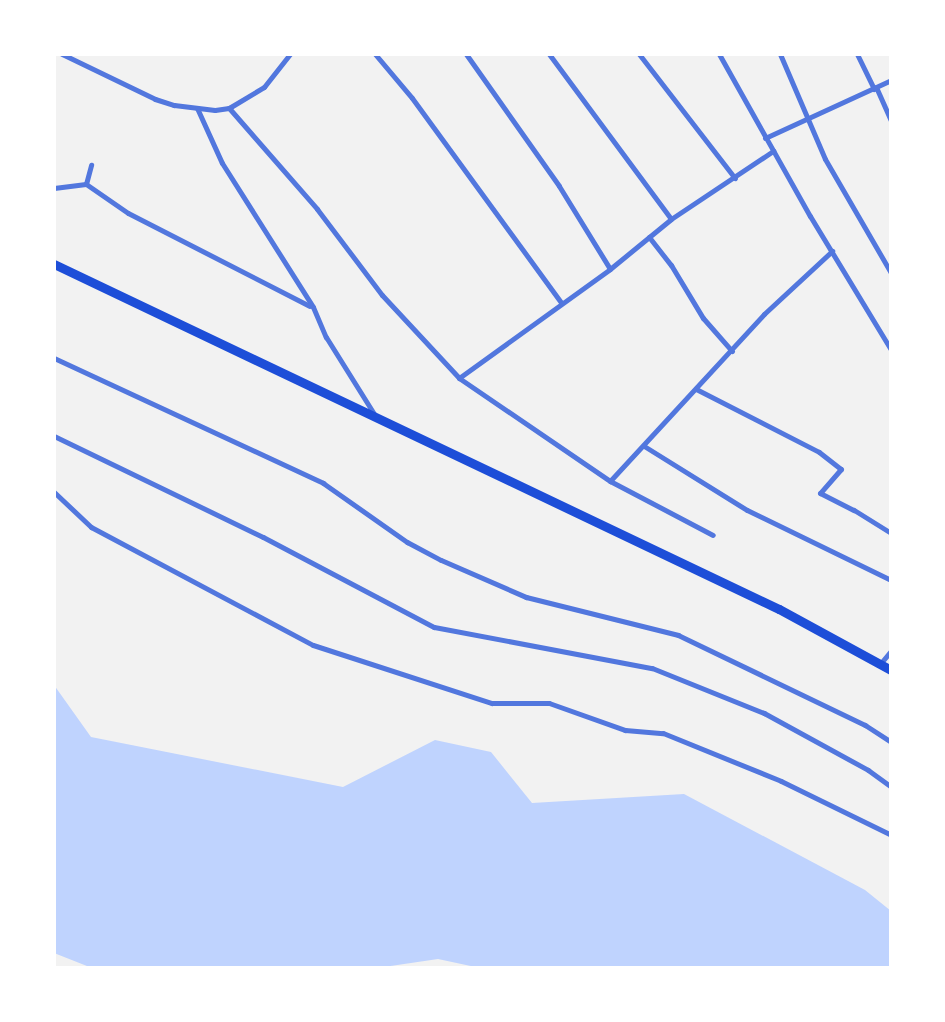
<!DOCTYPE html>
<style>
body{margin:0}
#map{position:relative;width:945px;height:1022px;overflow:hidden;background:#f2f2f2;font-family:"Work Sans",sans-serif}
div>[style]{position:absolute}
.water>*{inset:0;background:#bfd3fe}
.minor>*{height:5px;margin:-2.5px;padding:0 2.5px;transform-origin:2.5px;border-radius:2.5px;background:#5277de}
.trunk>*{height:9px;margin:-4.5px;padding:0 4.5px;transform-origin:4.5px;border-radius:4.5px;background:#1d4ed8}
span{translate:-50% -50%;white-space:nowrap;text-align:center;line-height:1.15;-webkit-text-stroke:7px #fff;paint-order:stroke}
.frame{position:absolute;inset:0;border:56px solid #fff;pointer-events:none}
</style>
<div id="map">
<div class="water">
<div style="clip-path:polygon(54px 685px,91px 737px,343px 787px,435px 740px,491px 752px,532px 803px,684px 794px,865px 890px,891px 911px,891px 968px,480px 968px,438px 959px,377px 968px,92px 968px,54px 953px)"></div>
</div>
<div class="minor">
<div style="left:62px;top:54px;width:103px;rotate:25.8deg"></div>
<div style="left:155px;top:99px;width:20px;rotate:18deg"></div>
<div style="left:174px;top:105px;width:41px;rotate:7deg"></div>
<div style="left:215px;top:110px;width:14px;rotate:-8deg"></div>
<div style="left:229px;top:108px;width:41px;rotate:-31deg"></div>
<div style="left:264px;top:87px;width:42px;rotate:-51.8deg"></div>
<div style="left:375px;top:54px;width:57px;rotate:49.9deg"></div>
<div style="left:412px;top:98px;width:253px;rotate:53.9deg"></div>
<div style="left:466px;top:54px;width:161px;rotate:54.8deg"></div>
<div style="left:559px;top:186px;width:97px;rotate:58.4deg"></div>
<div style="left:549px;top:54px;width:205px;rotate:53.5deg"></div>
<div style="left:639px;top:54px;width:157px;rotate:52.3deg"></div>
<div style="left:719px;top:54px;width:186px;rotate:60.7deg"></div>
<div style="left:810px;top:216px;width:157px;rotate:58.8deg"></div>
<div style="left:780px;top:54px;width:114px;rotate:66.8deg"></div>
<div style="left:825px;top:159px;width:132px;rotate:59.9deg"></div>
<div style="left:857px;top:54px;width:39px;rotate:64deg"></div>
<div style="left:876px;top:87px;width:36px;rotate:66deg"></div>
<div style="left:197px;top:108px;width:60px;rotate:65.6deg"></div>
<div style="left:222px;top:163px;width:170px;rotate:57.7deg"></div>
<div style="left:313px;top:307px;width:33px;rotate:67deg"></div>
<div style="left:326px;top:337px;width:94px;rotate:58deg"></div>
<div style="left:229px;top:108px;width:134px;rotate:48.9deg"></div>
<div style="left:317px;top:209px;width:108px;rotate:52.9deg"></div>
<div style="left:382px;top:295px;width:113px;rotate:47.1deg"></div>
<div style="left:459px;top:378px;width:183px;rotate:34.3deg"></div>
<div style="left:610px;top:481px;width:116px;rotate:27.7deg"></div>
<div style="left:765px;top:138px;width:139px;rotate:-24.7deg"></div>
<div style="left:86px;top:184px;width:51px;rotate:34.6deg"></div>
<div style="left:128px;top:213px;width:204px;rotate:27.1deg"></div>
<div style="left:54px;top:188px;width:32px;rotate:-7deg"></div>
<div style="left:86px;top:184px;width:20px;rotate:-75deg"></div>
<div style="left:649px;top:237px;width:36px;rotate:52deg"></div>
<div style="left:671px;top:265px;width:62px;rotate:58.9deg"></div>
<div style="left:703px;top:318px;width:44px;rotate:48.7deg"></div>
<div style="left:54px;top:358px;width:297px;rotate:24.9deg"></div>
<div style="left:323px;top:483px;width:103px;rotate:35.1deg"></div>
<div style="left:407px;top:542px;width:38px;rotate:28deg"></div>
<div style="left:441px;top:560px;width:93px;rotate:23.5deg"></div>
<div style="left:526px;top:597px;width:157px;rotate:14deg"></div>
<div style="left:678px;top:635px;width:208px;rotate:25.7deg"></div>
<div style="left:865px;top:725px;width:31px;rotate:33deg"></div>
<div style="left:459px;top:378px;width:186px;rotate:-35.8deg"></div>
<div style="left:610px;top:269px;width:79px;rotate:-39.3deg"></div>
<div style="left:671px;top:219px;width:123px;rotate:-33.7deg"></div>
<div style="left:696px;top:389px;width:138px;rotate:27.1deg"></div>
<div style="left:819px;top:452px;width:28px;rotate:38deg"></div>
<div style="left:841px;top:469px;width:32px;rotate:131deg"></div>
<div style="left:820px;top:493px;width:38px;rotate:27deg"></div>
<div style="left:854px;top:510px;width:44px;rotate:31.9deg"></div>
<div style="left:54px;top:436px;width:232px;rotate:25.8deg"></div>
<div style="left:263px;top:537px;width:193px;rotate:27.8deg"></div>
<div style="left:434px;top:627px;width:222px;rotate:10.7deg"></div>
<div style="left:652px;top:668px;width:121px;rotate:21.9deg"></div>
<div style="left:764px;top:713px;width:119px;rotate:28.7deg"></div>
<div style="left:868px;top:770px;width:29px;rotate:36deg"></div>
<div style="left:644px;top:446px;width:121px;rotate:31.9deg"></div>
<div style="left:747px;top:510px;width:160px;rotate:25.9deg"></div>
<div style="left:610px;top:481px;width:227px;rotate:-47.3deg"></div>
<div style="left:764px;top:314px;width:93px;rotate:-42.8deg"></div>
<div style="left:54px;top:492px;width:51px;rotate:43.4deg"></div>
<div style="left:91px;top:527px;width:251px;rotate:28deg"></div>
<div style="left:313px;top:645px;width:188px;rotate:18deg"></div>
<div style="left:492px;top:703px;width:57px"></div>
<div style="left:549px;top:703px;width:81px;rotate:19.6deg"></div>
<div style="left:625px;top:730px;width:38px;rotate:5deg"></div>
<div style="left:663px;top:733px;width:127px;rotate:22.1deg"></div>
<div style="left:781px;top:781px;width:123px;rotate:26.1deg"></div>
<div style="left:880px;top:664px;width:17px;rotate:-50deg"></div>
</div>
<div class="trunk">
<div style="left:54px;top:264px;width:803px;rotate:25.45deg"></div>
<div style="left:779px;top:609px;width:128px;rotate:28.6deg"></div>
</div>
<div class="frame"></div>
</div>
